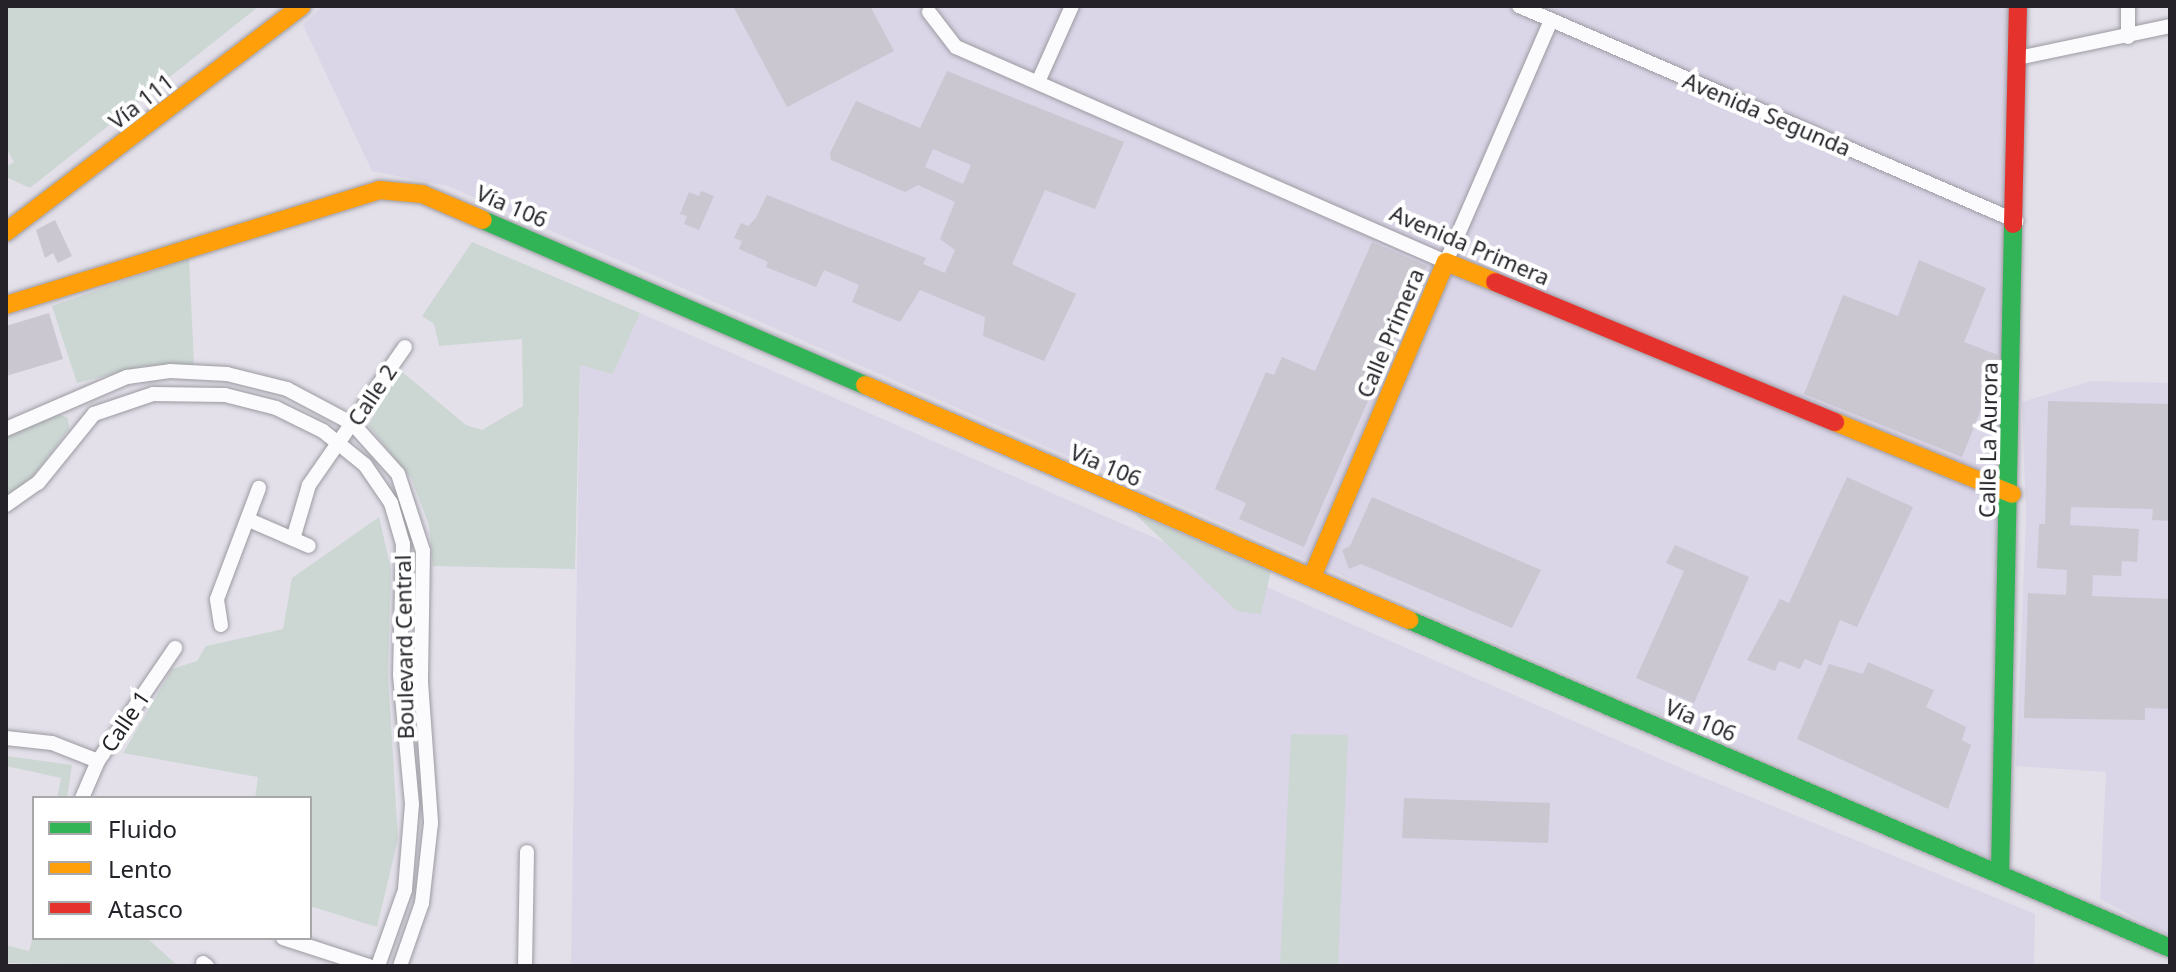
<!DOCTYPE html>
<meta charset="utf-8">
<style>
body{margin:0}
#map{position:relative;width:2176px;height:972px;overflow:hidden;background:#e3e0ea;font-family:"Noto Sans",sans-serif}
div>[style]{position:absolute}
.built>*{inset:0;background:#dad5e7}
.green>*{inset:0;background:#ccd7d3}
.building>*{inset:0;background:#cac7d1}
.roads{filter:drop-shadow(0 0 2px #9c9aa1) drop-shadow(0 0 2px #9c9aa1)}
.street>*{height:14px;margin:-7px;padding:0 7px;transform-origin:7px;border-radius:7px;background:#fbfafc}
.fast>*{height:18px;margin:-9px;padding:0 9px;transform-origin:9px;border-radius:9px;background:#30b455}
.slow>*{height:18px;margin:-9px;padding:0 9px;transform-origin:9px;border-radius:9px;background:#ff9f0a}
.jam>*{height:18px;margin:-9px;padding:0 9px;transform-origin:9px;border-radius:9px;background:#e5322d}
span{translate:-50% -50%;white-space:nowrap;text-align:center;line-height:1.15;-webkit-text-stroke:8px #fff;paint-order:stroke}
.street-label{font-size:22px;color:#252329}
.frame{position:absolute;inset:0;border:8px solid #252329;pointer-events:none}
.legend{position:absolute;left:32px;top:796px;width:280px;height:144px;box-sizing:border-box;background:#fff;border:2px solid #a8a7a9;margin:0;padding:10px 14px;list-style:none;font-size:24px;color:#252329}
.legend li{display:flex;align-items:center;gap:16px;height:40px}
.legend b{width:40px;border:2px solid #a8a7a9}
</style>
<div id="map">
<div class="built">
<div style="clip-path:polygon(322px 6px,2011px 6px,1991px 858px,448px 186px,372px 171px,303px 25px)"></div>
<div style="clip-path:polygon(640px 313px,1690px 772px,2035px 914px,2034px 966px,571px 966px,580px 364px,613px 374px)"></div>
<div style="clip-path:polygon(2091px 381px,2170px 383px,2170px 936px,2100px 899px,2106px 772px,2016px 766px,2026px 517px,2022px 402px)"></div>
</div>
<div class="green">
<div style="clip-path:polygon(6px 6px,259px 6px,30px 188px,6px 177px,6px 167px,14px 162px,6px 148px)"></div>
<div style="clip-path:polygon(472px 242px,640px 313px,613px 374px,580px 365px,575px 569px,433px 566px,429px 525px,411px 478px,368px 425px,401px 371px,466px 425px,482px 430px,523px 406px,522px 339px,439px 346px,434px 324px,422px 316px)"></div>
<div style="clip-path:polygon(189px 258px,194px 364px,144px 366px,77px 383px,52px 306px)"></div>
<div style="clip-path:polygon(58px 414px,68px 418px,69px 429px,33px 476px,6px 498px,6px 434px)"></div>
<div style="clip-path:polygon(1135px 514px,1271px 571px,1261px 614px,1237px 611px)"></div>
<div style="clip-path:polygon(379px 517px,391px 569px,388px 675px,398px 839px,377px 927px,310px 906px,310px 798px,255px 798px,258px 777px,123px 753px,172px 669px,197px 661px,206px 646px,283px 629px,292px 578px)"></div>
<div style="clip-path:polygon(1291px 734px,1348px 735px,1338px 966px,1280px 966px)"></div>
<div style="clip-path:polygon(6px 756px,72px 765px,67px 798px,57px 798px,61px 778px,6px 766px)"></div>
<div style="clip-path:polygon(34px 932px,34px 938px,147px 938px,178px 966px,6px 963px,6px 945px,29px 951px)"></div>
</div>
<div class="building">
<div style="clip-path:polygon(733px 6px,870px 6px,894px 51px,787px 107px)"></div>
<div style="clip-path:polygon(evenodd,947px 71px,1124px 142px,1095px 209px,1045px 190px,1012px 264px,1076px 294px,1044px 361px,983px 336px,985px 317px,920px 290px,900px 322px,852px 302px,859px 285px,824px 270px,816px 287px,766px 267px,768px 262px,739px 249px,742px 241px,734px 238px,741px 223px,748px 226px,756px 218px,767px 195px,926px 258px,923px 264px,945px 273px,955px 250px,940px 239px,955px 202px,918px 185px,905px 192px,831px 160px,830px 153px,856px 101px,920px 128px,947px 71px,933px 149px,971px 165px,963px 184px,925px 167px,933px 149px)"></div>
<div style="clip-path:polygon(701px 191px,714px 196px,699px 230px,684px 224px,687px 216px,680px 214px,689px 192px,699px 196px)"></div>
<div style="clip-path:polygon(55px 220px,72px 256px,58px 263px,53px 253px,45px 258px,36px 230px)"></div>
<div style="clip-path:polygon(1372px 242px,1427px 266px,1304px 547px,1239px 519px,1246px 503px,1215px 489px,1266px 372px,1274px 375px,1282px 357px,1315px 371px)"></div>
<div style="clip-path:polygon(1919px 260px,1986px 288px,1964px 342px,1998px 355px,1998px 368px,1962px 457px,1804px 394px,1843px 295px,1898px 316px)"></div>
<div style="clip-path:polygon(49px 313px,63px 359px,6px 376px,6px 326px)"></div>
<div style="clip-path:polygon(2048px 401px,2170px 404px,2170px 521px,2152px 520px,2153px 509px,2071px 507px,2070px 525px,2139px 529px,2137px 562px,2122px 561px,2121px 576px,2093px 575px,2092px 596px,2170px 599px,2170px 709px,2145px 708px,2145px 720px,2024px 718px,2028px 593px,2066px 595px,2067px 570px,2037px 568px,2039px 524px,2045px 524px)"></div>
<div style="clip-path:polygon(1847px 477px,1913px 507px,1857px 627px,1840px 620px,1821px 666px,1805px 659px,1800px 669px,1779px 661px,1775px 671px,1747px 660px,1780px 599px,1789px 603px)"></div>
<div style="clip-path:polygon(1372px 497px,1541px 570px,1512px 628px,1361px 564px,1349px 569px,1342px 550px,1350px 546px)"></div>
<div style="clip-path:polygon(1675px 545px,1749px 577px,1694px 703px,1636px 678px,1684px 571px,1666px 563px)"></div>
<div style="clip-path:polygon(1868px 662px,1934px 690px,1926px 707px,1966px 727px,1962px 740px,1971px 745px,1948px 809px,1797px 739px,1829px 664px,1863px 674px)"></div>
<div style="clip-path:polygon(1404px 798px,1550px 803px,1548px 843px,1402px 838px)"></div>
</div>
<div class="roads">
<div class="street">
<div style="left:1519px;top:6px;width:542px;rotate:23.39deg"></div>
<div style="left:929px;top:12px;width:44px;rotate:52.4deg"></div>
<div style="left:956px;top:47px;width:535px;rotate:23.69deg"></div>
<div style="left:1446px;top:262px;width:264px;rotate:-66.5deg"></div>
<div style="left:2128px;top:37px;width:31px;rotate:-90deg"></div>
<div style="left:2018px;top:58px;width:155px;rotate:-11.9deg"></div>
<div style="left:1038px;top:82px;width:83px;rotate:-65.9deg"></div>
<div style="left:6px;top:429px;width:132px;rotate:-23.3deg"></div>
<div style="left:127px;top:377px;width:43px;rotate:-7.9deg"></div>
<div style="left:170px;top:371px;width:57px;rotate:3deg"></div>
<div style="left:227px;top:374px;width:62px;rotate:14deg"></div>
<div style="left:287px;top:389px;width:75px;rotate:27.9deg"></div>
<div style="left:353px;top:424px;width:67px;rotate:48deg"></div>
<div style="left:398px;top:474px;width:81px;rotate:72deg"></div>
<div style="left:423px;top:551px;width:131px;rotate:90.9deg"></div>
<div style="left:421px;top:682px;width:141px;rotate:85.9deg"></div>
<div style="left:431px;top:823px;width:81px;rotate:96.4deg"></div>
<div style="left:422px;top:903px;width:67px;rotate:109.2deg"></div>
<div style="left:6px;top:505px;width:39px;rotate:-35deg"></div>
<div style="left:38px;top:483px;width:89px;rotate:-50.9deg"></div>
<div style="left:94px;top:414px;width:62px;rotate:-18.7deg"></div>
<div style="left:153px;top:394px;width:72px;rotate:0.8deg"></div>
<div style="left:225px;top:395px;width:53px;rotate:14.3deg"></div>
<div style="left:276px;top:408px;width:52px;rotate:26.1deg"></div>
<div style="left:323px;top:431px;width:54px;rotate:39deg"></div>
<div style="left:365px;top:465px;width:46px;rotate:55.6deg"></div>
<div style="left:391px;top:503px;width:43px;rotate:73.7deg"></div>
<div style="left:403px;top:544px;width:131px;rotate:91.3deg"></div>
<div style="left:400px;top:675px;width:130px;rotate:84.7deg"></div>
<div style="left:412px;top:804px;width:86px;rotate:94.7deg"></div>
<div style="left:405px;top:890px;width:81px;rotate:109.6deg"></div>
<div style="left:249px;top:520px;width:65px;rotate:23.4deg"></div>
<div style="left:293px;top:539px;width:56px;rotate:-73.5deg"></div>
<div style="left:309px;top:485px;width:168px;rotate:-55.2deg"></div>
<div style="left:221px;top:625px;width:26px;rotate:-99deg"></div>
<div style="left:217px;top:599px;width:119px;rotate:-69.3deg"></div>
<div style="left:6px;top:738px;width:46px;rotate:6.2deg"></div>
<div style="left:52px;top:743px;width:49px;rotate:21.4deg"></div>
<div style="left:82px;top:798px;width:40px;rotate:-66.6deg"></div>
<div style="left:98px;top:761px;width:137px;rotate:-55.7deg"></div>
<div style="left:283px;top:938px;width:90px;rotate:18deg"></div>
<div style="left:203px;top:963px;width:5px;rotate:37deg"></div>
<div style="left:525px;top:966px;width:114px;rotate:-89deg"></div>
</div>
<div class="fast">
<div style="left:483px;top:220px;width:416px;rotate:23.4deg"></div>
<div style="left:1409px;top:620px;width:829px;rotate:23.32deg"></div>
<div style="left:2000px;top:874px;width:650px;rotate:-88.85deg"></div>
</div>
<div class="slow">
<div style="left:6px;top:232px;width:372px;rotate:-37.4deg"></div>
<div style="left:6px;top:305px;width:390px;rotate:-17.1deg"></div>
<div style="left:379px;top:190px;width:43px;rotate:5.3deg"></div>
<div style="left:422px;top:194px;width:66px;rotate:23.1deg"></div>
<div style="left:865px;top:385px;width:593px;rotate:23.36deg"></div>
<div style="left:1835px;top:422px;width:191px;rotate:22.1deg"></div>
<div style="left:1312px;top:577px;width:342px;rotate:-67deg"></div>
<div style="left:1446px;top:262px;width:53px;rotate:22.2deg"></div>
</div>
<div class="jam">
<div style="left:2013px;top:224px;width:218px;rotate:-88.7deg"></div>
<div style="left:1495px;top:282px;width:368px;rotate:22.4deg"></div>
</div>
</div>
<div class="street-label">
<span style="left:141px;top:101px;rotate:-38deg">Vía 111</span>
<span style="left:1767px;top:114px;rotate:23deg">Avenida Segunda</span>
<span style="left:512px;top:206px;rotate:23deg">Vía 106</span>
<span style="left:1470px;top:245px;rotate:23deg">Avenida Primera</span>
<span style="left:1390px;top:333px;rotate:-67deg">Calle Primera</span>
<span style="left:372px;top:395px;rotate:-56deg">Calle 2</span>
<span style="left:1988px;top:440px;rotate:-89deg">Calle La Aurora</span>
<span style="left:1106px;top:465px;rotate:23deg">Vía 106</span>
<span style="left:404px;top:647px;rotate:-91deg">Boulevard Central</span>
<span style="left:1701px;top:720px;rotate:23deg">Vía 106</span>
<span style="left:125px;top:721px;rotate:-56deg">Calle 1</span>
</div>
<div class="frame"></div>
<ul class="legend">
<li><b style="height:10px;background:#30b455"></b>Fluido</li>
<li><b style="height:10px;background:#ff9f0a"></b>Lento</li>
<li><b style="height:10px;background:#e5322d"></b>Atasco</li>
</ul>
</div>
